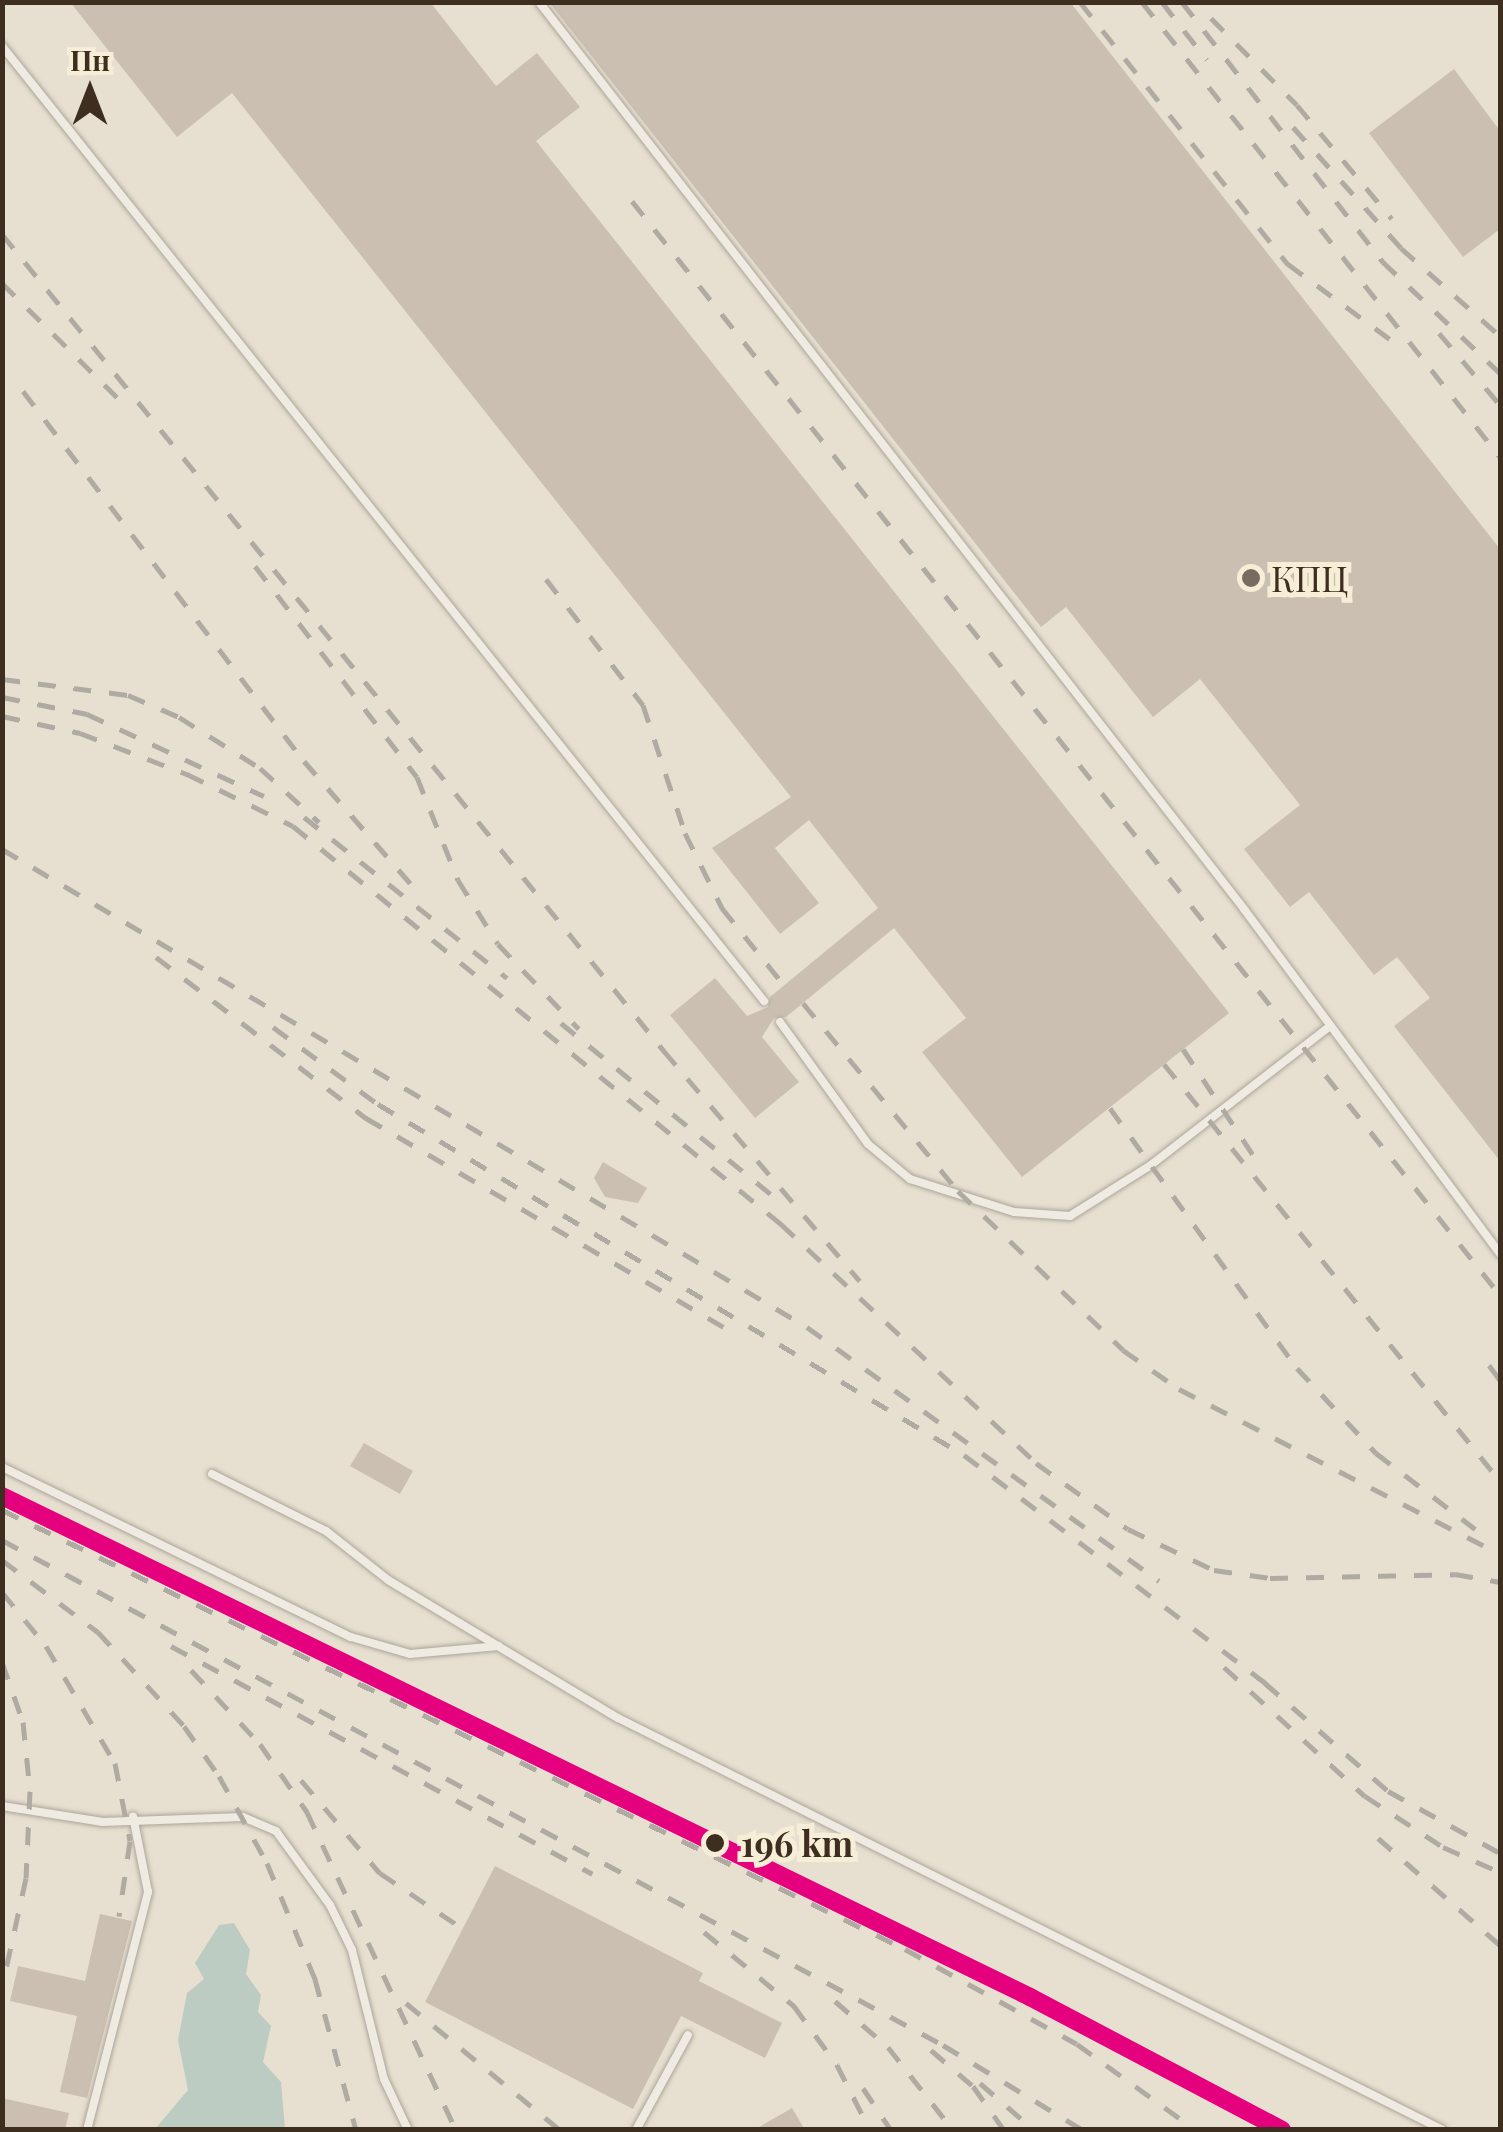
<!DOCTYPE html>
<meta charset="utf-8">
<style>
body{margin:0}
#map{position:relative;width:1503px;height:2132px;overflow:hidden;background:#e7e0d1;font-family:"Playfair Display",serif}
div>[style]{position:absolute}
.water>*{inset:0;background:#bcccc2}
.building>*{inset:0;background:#cbbfb2}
.roads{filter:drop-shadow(0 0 2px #ada599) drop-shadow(0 0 2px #ada599)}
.lane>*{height:8px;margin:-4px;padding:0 4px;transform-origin:4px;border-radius:4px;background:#efebe3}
.rail>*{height:5px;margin-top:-2.5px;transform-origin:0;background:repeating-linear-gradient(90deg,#afaaa2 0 18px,transparent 0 36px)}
.rail-1>*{height:18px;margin:-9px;padding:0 9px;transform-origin:9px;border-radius:9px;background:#e5007d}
.dots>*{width:28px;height:28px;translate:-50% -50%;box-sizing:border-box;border:5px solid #f7eed8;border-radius:50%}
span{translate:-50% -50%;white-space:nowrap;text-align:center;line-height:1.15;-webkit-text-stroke:10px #f7eed8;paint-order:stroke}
.poi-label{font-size:35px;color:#3d2e20}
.left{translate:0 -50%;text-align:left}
.stop-label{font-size:35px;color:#3d2e20;font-weight:700}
.frame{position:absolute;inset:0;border:5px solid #3d2e20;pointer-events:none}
.north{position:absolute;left:40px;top:40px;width:100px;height:100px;-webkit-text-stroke:8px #f7eed8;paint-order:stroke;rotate:0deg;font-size:28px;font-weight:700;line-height:40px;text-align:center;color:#3d2e20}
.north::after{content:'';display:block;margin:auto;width:35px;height:45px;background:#3d2e20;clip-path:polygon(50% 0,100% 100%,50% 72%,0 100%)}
</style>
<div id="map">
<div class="water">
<div style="clip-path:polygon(234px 1923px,250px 1950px,246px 1974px,261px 1995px,258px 2012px,271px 2026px,263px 2062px,281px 2082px,285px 2129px,155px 2129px,188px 2090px,178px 2040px,187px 1993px,204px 1979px,195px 1963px,219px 1925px)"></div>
</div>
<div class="building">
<div style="clip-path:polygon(70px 2px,430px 2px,496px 86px,537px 53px,580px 107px,536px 141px,1229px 1013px,1022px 1177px,922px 1052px,966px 1018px,894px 928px,786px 1017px,774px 1018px,762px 1037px,799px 1082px,755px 1118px,670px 1015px,715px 978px,747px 1016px,768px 1007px,770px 997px,878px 908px,809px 820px,775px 848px,819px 903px,780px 934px,712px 848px,791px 797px,232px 93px,177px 137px)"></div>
<div style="clip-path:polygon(549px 2px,1070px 2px,1500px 549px,1500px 1161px,1394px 1026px,1430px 998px,1397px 957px,1374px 975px,1309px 892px,1290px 907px,1244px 849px,1300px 805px,1200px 679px,1153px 717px,1066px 607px,1041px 627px)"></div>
<div style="clip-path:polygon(1454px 69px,1500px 131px,1500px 229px,1463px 257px,1369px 133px)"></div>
<div style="clip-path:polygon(603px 1162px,647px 1188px,638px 1203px,605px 1197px,594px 1178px)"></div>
<div style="clip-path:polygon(364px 1443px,413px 1471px,400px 1494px,350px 1466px)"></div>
<div style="clip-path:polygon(495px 1866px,703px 1973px,699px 1981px,782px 2023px,765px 2058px,681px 2016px,633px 2109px,425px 2002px)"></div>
<div style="clip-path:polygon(100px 1914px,132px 1921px,87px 2098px,60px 2092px,77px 2016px,10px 2001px,18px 1966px,85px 1981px)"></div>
<div style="clip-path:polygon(2px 2098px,69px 2113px,65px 2130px,2px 2130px)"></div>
<div style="clip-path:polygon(792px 2108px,805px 2130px,754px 2130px)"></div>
</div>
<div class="roads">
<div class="lane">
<div style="left:539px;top:2px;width:1149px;rotate:52.14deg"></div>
<div style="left:1244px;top:909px;width:430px;rotate:53.4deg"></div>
<div style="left:2px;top:46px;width:1222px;rotate:51.41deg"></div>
<div style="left:780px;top:1022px;width:150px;rotate:54.2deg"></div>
<div style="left:868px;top:1144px;width:55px;rotate:39.8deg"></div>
<div style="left:910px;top:1179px;width:109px;rotate:17.6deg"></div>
<div style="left:1014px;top:1212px;width:56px;rotate:4.1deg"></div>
<div style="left:1070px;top:1216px;width:96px;rotate:-32.2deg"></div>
<div style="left:1151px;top:1165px;width:227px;rotate:-37.8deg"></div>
<div style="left:2px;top:1467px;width:388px;rotate:26deg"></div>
<div style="left:351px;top:1637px;width:61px;rotate:16.1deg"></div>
<div style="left:410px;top:1654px;width:89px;rotate:-5.1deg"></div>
<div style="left:212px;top:1474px;width:127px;rotate:26.6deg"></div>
<div style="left:326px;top:1531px;width:79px;rotate:38.3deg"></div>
<div style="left:388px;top:1580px;width:268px;rotate:31deg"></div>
<div style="left:618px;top:1718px;width:922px;rotate:26.54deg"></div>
<div style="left:2px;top:1806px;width:102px;rotate:9deg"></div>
<div style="left:103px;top:1822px;width:140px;rotate:-2deg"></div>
<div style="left:243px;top:1817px;width:36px;rotate:23deg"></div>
<div style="left:276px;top:1831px;width:92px;rotate:53.9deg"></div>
<div style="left:330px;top:1905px;width:50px;rotate:63.9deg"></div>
<div style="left:352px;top:1950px;width:133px;rotate:76.1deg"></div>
<div style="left:384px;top:2079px;width:56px;rotate:64.8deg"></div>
<div style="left:87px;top:2130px;width:246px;rotate:-75.6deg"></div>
<div style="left:148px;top:1892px;width:77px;rotate:-101.2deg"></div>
<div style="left:636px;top:2130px;width:108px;rotate:-61.3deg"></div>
</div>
</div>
<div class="rail">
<div style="left:1080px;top:2px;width:335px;rotate:51.6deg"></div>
<div style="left:1288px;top:264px;width:137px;rotate:36.4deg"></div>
<div style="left:1142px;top:2px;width:579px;rotate:51.8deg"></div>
<div style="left:1162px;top:2px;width:73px;rotate:52.2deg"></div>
<div style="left:1182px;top:2px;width:329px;rotate:52.3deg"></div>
<div style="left:1383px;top:262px;width:161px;rotate:43.5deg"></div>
<div style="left:1211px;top:18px;width:122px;rotate:45.3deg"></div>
<div style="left:1297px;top:105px;width:148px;rotate:50.2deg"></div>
<div style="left:1293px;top:127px;width:162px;rotate:48.2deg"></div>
<div style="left:1401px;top:248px;width:132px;rotate:41.6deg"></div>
<div style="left:632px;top:201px;width:1397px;rotate:51.57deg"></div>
<div style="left:2px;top:234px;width:1052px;rotate:50.98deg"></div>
<div style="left:664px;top:1051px;width:302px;rotate:49.6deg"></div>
<div style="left:2px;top:283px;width:170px;rotate:44.8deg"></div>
<div style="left:1439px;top:333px;width:94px;rotate:49.7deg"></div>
<div style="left:23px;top:391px;width:465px;rotate:52.8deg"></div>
<div style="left:304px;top:761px;width:162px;rotate:49deg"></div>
<div style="left:255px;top:566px;width:266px;rotate:52.5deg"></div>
<div style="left:417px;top:777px;width:111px;rotate:68.3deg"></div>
<div style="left:458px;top:880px;width:75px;rotate:58deg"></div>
<div style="left:498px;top:944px;width:117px;rotate:46.4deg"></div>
<div style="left:546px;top:579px;width:159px;rotate:52.4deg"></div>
<div style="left:643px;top:705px;width:135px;rotate:71.8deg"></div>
<div style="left:685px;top:833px;width:84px;rotate:63.7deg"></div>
<div style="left:722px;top:908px;width:99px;rotate:51.2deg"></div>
<div style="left:2px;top:679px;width:127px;rotate:7.2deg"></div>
<div style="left:128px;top:695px;width:56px;rotate:23.3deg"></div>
<div style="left:179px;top:717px;width:96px;rotate:32.2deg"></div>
<div style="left:260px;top:768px;width:80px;rotate:42.5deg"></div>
<div style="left:2px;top:697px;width:87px;rotate:11.3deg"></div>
<div style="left:87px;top:714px;width:195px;rotate:24.9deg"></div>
<div style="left:2px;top:716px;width:80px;rotate:12.3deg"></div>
<div style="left:80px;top:733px;width:115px;rotate:21deg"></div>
<div style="left:187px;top:774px;width:118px;rotate:26.1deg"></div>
<div style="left:293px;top:826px;width:630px;rotate:39.2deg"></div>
<div style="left:781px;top:1224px;width:349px;rotate:43.1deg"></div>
<div style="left:1036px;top:1463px;width:113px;rotate:35.7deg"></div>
<div style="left:1128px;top:1529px;width:95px;rotate:25.5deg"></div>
<div style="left:1214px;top:1570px;width:57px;rotate:8.1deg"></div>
<div style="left:1270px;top:1578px;width:185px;rotate:-1.2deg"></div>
<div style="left:1455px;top:1574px;width:46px;rotate:10.1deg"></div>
<div style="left:304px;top:817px;width:259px;rotate:38.4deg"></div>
<div style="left:2px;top:849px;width:936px;rotate:30.7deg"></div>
<div style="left:807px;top:1327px;width:434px;rotate:35.8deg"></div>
<div style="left:156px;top:957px;width:265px;rotate:37.5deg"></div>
<div style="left:366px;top:1118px;width:414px;rotate:30.3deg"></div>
<div style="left:803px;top:1003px;width:244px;rotate:50.5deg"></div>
<div style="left:958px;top:1191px;width:229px;rotate:43.9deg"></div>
<div style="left:1123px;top:1350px;width:68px;rotate:34.9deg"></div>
<div style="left:1179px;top:1389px;width:361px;rotate:27.2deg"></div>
<div style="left:561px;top:1023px;width:285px;rotate:39.2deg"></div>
<div style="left:273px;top:1027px;width:130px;rotate:36.3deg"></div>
<div style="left:378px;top:1104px;width:683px;rotate:30.92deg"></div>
<div style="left:964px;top:1455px;width:378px;rotate:37.1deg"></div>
<div style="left:1265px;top:1683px;width:164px;rotate:41.3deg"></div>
<div style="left:1388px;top:1791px;width:128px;rotate:29deg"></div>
<div style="left:1183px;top:1049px;width:138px;rotate:56.5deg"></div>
<div style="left:1164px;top:1064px;width:536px;rotate:51.14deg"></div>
<div style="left:1110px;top:1108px;width:320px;rotate:54.3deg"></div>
<div style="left:1297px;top:1368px;width:116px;rotate:47.1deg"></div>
<div style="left:1376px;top:1453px;width:125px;rotate:37.5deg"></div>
<div style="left:1489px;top:1365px;width:19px;rotate:54deg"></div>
<div style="left:2px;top:1510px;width:1004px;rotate:25.93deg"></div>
<div style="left:905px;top:1949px;width:196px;rotate:28.9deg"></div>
<div style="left:1077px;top:2044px;width:147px;rotate:35.9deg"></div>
<div style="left:2px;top:1540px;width:1068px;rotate:28.22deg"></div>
<div style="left:943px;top:2045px;width:164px;rotate:31.3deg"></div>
<div style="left:2px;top:1560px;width:120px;rotate:36.9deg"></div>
<div style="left:98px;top:1632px;width:127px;rotate:47.5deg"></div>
<div style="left:184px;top:1726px;width:61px;rotate:55deg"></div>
<div style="left:219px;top:1776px;width:99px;rotate:61.1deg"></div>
<div style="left:267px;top:1863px;width:126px;rotate:67.5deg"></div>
<div style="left:315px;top:1979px;width:156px;rotate:74.8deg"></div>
<div style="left:2px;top:1592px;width:70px;rotate:50.8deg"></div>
<div style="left:46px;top:1646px;width:136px;rotate:59.5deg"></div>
<div style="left:115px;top:1763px;width:79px;rotate:79.1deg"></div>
<div style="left:130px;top:1841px;width:76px;rotate:98.3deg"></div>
<div style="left:171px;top:1646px;width:479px;rotate:28.4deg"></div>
<div style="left:2px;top:1662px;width:64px;rotate:70.7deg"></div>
<div style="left:23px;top:1722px;width:69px;rotate:84.2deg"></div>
<div style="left:30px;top:1791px;width:87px;rotate:92.6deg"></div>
<div style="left:26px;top:1878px;width:112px;rotate:102.4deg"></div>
<div style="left:1224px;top:1667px;width:191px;rotate:42.5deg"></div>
<div style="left:1365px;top:1796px;width:93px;rotate:33.2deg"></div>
<div style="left:1443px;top:1847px;width:62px;rotate:23.7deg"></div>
<div style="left:191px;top:1670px;width:101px;rotate:47deg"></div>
<div style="left:260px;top:1744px;width:83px;rotate:55.3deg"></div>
<div style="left:307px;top:1812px;width:351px;rotate:64.9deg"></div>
<div style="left:301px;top:1780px;width:122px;rotate:49.7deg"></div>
<div style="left:380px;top:1873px;width:99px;rotate:33.9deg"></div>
<div style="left:1378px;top:1838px;width:162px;rotate:41.3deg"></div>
<div style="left:704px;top:1932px;width:117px;rotate:39.4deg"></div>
<div style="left:794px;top:2006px;width:73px;rotate:53.9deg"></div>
<div style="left:837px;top:2065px;width:73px;rotate:63.1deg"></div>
<div style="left:835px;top:2001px;width:70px;rotate:41deg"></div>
<div style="left:888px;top:2047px;width:105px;rotate:51.9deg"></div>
<div style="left:406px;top:2003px;width:200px;rotate:39.5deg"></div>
<div style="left:931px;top:2050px;width:55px;rotate:40.6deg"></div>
<div style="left:973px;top:2086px;width:54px;rotate:54.8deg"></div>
<div style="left:980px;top:2083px;width:72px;rotate:41deg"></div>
<div style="left:863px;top:2088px;width:50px;rotate:56.3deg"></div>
</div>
<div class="rail-1">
<div style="left:2px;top:1496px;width:1144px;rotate:25.98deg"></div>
<div style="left:1030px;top:1997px;width:285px;rotate:27.8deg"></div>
</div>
<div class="dots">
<div style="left:1251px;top:578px;background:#786c5e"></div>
<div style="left:715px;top:1843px;background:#3d2e20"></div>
</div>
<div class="poi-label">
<span class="left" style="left:1271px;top:578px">КПЦ</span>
</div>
<div class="stop-label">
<span class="left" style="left:741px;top:1843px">196 km</span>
</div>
<div class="frame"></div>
<div class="north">Пн</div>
</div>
